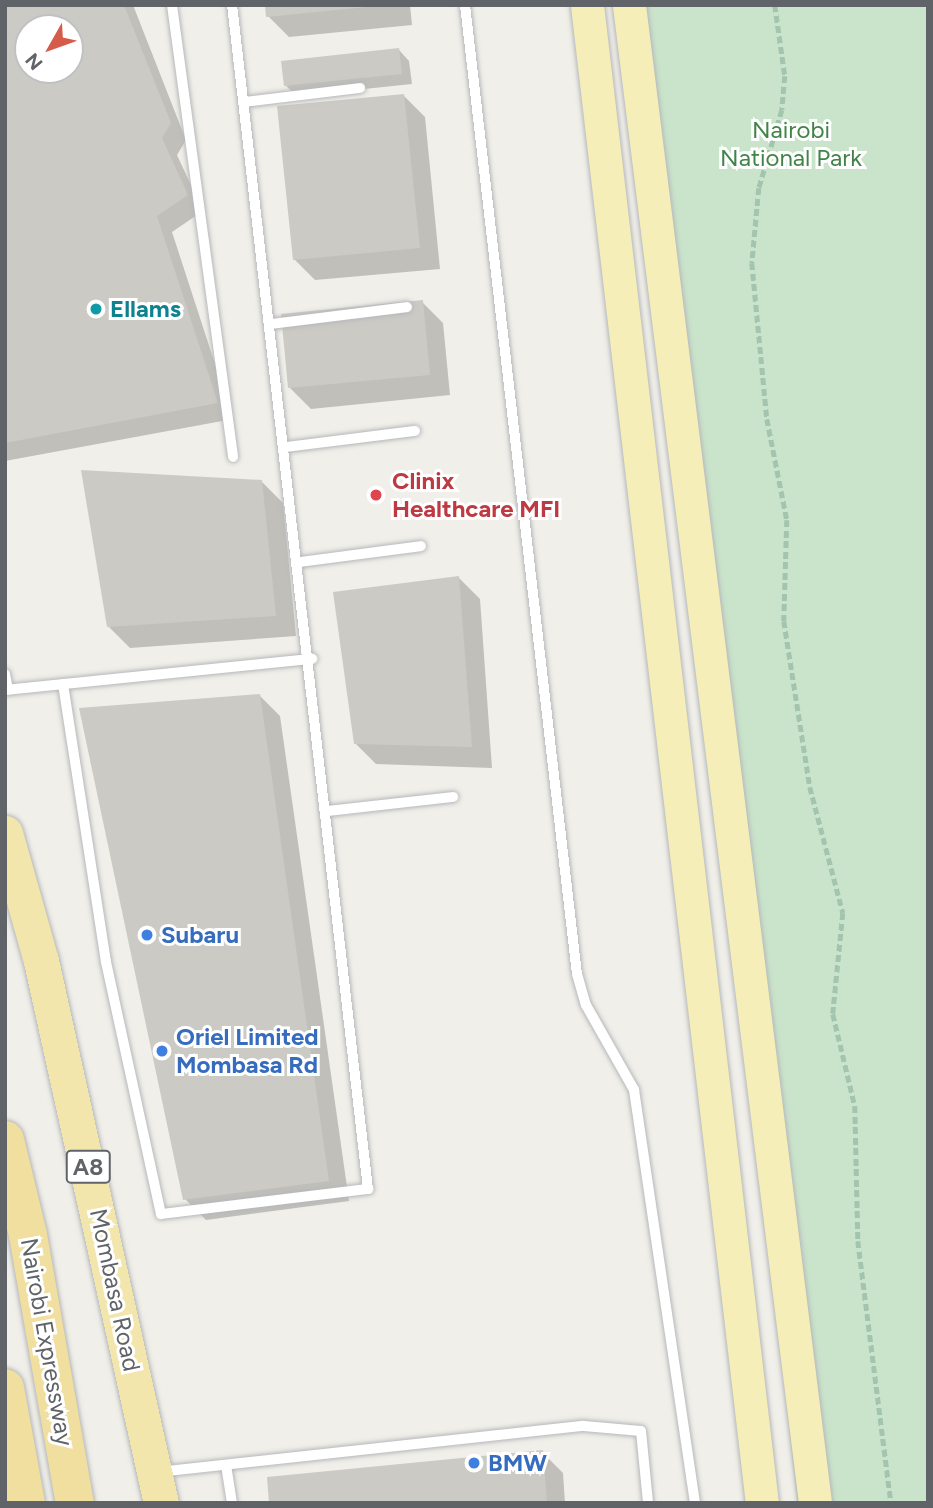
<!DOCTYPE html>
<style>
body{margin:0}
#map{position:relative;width:933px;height:1508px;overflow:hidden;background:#f0efe9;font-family:Figtree,sans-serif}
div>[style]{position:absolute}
.green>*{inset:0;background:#c9e4ca}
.shadow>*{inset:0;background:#0003}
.building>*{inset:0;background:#cccac5}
.path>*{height:4.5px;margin-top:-2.25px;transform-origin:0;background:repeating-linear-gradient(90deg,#a3c4ae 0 7px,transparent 0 10.5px)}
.roads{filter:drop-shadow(0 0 2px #b6b8bb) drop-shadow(0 0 2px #b6b8bb)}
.service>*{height:10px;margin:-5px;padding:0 5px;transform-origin:5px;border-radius:5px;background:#fff}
.primary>*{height:33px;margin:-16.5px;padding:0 16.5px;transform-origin:16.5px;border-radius:16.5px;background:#f6eeb8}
.trunk>*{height:35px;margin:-17.5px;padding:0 17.5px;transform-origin:17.5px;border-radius:17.5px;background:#f3e6ac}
.motorway>*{height:38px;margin:-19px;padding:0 19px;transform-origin:19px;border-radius:19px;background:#f0df9f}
.dots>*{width:19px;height:19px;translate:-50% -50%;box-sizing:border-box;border:4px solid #fff;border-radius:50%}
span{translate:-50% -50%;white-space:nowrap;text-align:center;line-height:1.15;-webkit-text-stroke:6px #fff;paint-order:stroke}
.shield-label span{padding:2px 5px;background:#fff;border:2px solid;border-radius:5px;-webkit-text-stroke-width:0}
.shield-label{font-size:23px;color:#606367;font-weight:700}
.park-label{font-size:24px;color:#428448}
.culture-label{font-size:24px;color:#0d838f;font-weight:700}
.left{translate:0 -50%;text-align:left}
.health-label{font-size:24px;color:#be3a42;font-weight:700}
.shop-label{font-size:24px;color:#366cbe;font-weight:700}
.street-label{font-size:24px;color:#606367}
.frame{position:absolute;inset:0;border:7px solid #606367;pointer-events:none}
.north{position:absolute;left:14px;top:14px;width:70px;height:70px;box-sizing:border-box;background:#fff;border:2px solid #bfc1c2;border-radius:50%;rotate:230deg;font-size:19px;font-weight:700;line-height:28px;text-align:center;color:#606367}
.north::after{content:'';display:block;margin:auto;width:24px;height:32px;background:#d55b4a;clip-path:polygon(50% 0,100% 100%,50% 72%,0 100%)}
</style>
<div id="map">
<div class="green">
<div style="clip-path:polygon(639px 5px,928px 5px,928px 1503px,797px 1503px)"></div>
</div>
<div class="shadow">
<div style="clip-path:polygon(evenodd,5px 5px,133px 5px,186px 140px,177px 155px,203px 211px,172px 232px,233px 419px,5px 461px,5px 5px,28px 28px,70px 28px,70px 70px,28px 70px,28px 28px)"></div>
<div style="clip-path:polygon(267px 5px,410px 5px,412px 25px,289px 37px,268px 16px)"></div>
<div style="clip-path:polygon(399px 50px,409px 61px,412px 84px,297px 96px,286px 86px)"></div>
<div style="clip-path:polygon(404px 96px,425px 117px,440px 269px,315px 280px,294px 259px)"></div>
<div style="clip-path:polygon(422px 302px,443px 323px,450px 395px,311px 409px,290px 388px)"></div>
<div style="clip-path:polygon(262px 482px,283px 503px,296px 636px,130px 648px,109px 627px)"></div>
<div style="clip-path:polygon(459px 578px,480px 599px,492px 768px,376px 764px,355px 743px)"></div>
<div style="clip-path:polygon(259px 695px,280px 716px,349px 1201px,206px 1220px,185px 1199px)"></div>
<div style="clip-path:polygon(542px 1452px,563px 1473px,565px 1503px,271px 1503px)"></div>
</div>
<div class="building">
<div style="clip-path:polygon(evenodd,5px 5px,124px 5px,171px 123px,162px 138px,188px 195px,157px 216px,218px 403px,5px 443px,5px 5px,28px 28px,70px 28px,70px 70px,28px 70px,28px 28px)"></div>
<div style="clip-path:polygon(265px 5px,367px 5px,367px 7px,266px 17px)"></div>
<div style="clip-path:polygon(399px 48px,402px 74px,284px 86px,281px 61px)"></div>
<div style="clip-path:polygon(404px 94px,420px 248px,293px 260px,277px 106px)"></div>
<div style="clip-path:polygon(423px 300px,430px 375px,288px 388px,281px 314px)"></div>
<div style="clip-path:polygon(81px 470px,262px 480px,276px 616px,107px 627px)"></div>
<div style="clip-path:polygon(459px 576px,472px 747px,354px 744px,333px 592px)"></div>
<div style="clip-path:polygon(260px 694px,329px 1181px,183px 1200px,79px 708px)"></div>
<div style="clip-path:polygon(543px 1450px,547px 1503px,269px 1503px,267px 1477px)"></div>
</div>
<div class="path">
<div style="left:775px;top:5px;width:72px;rotate:82deg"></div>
<div style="left:785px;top:76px;width:34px;rotate:95deg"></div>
<div style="left:782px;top:110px;width:81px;rotate:106.4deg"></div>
<div style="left:759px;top:188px;width:75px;rotate:95.3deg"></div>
<div style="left:752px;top:263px;width:157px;rotate:84.5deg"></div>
<div style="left:767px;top:419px;width:103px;rotate:78.8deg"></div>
<div style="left:787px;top:520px;width:101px;rotate:91.7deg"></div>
<div style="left:784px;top:621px;width:168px;rotate:81.1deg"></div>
<div style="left:810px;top:787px;width:130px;rotate:75.3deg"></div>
<div style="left:843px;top:913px;width:101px;rotate:95.7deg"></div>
<div style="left:833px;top:1014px;width:95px;rotate:76.6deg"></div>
<div style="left:855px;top:1106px;width:135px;rotate:88.7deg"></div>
<div style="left:858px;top:1241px;width:264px;rotate:82.8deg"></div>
</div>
<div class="roads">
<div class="service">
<div style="left:172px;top:5px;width:456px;rotate:82.3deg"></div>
<div style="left:465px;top:5px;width:975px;rotate:83.41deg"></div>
<div style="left:577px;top:974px;width:32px;rotate:74deg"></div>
<div style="left:586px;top:1005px;width:98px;rotate:60.5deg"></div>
<div style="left:634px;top:1090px;width:417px;rotate:81.6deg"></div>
<div style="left:244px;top:102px;width:117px;rotate:-6.9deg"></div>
<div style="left:271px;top:324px;width:137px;rotate:-7.1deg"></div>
<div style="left:286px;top:447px;width:130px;rotate:-7.1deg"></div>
<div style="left:300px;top:562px;width:122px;rotate:-7.5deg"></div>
<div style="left:5px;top:674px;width:16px;rotate:79deg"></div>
<div style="left:63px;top:684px;width:281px;rotate:81.2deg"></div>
<div style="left:106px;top:962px;width:258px;rotate:77.7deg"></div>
<div style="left:161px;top:1214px;width:209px;rotate:-6.9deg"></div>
<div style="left:368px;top:1189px;width:1192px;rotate:-96.55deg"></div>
<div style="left:5px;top:690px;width:309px;rotate:-5.8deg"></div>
<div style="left:328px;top:811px;width:126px;rotate:-6.4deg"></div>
<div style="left:226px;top:1465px;width:38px;rotate:81deg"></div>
<div style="left:158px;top:1472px;width:428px;rotate:-6.2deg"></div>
<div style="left:584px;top:1426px;width:57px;rotate:5deg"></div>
<div style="left:641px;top:1431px;width:72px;rotate:84.4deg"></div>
</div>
<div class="primary">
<div style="left:587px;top:5px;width:1508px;rotate:83.34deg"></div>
<div style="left:629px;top:5px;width:1510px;rotate:82.92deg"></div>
</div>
<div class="trunk">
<div style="left:5px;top:833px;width:133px;rotate:74.3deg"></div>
<div style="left:41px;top:961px;width:555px;rotate:77.52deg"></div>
</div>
<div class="motorway">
<div style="left:5px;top:1140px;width:98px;rotate:76.4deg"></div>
<div style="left:28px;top:1235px;width:272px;rotate:80.1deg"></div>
<div style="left:5px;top:1388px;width:117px;rotate:79.7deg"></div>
</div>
</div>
<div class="dots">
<div style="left:96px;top:309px;background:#0f9aa8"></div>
<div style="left:376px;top:495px;background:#e0444e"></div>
<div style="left:147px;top:935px;background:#3f7fe0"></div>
<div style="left:162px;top:1051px;background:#3f7fe0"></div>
<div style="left:474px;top:1463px;background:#3f7fe0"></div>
</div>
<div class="shield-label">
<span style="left:88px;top:1167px">A8</span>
</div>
<div class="park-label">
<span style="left:791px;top:144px">Nairobi<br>National Park</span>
</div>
<div class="culture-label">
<span class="left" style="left:110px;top:309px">Ellams</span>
</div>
<div class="health-label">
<span class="left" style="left:392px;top:495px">Clinix<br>Healthcare MFI</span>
</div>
<div class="shop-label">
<span class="left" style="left:161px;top:935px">Subaru</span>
<span class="left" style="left:176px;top:1051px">Oriel Limited<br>Mombasa Rd</span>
<span class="left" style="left:488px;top:1463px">BMW</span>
</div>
<div class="street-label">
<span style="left:115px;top:1290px;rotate:78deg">Mombasa Road</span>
<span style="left:47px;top:1342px;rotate:80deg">Nairobi Expressway</span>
</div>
<div class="frame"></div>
<div class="north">N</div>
</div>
